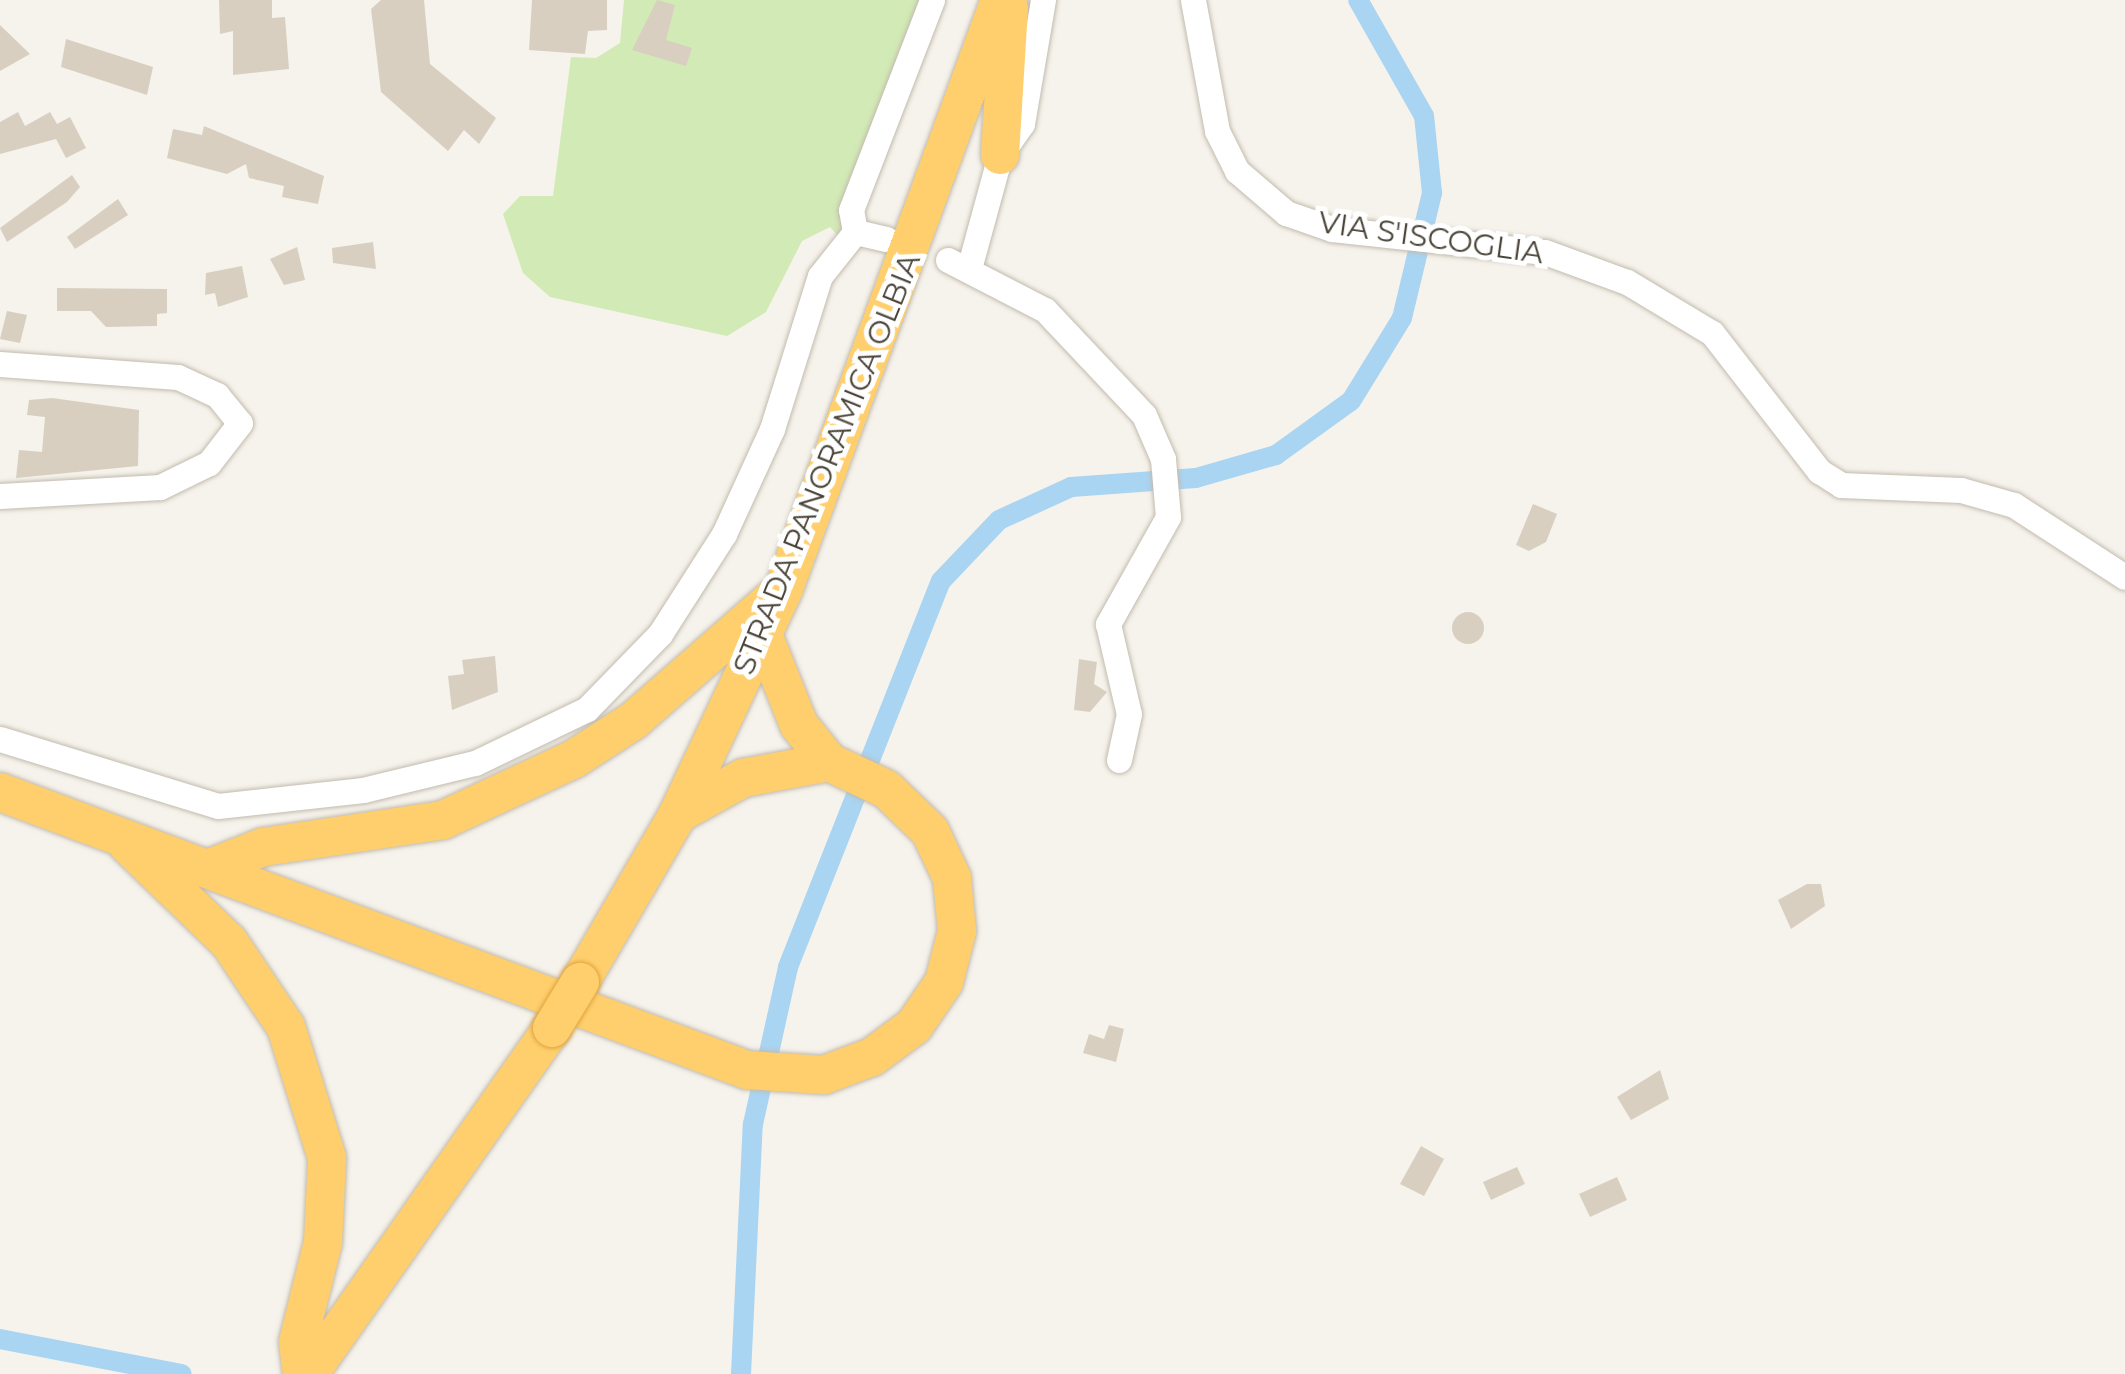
<!DOCTYPE html>
<style>
body{margin:0}
#map{position:relative;width:2125px;height:1374px;overflow:hidden;background:#f6f3ec;font-family:Montserrat,sans-serif}
div>[style]{position:absolute}
.green>*{inset:0;background:#d2eab5}
.canal>*{height:20px;margin:-10px;padding:0 10px;transform-origin:10px;border-radius:10px;background:#a9d4f2}
.building>*{inset:0;background:#d8cfc1}
.round{border-radius:50%}
.roads{filter:drop-shadow(0 0 2px #c2bbae) drop-shadow(0 0 2px #c2bbae)}
.minor>*{height:25px;margin:-12.5px;padding:0 12.5px;transform-origin:12.5px;border-radius:12.5px;background:#fff}
.highway>*{height:38px;margin:-19px;padding:0 19px;transform-origin:19px;border-radius:19px;background:#ffcf6e}
.bridges{filter:drop-shadow(0 0 2px #e0a43c) drop-shadow(0 0 2px #e0a43c)}
.highway-bridge>*{height:38px;margin:-19px;padding:0 19px;transform-origin:19px;border-radius:19px;background:#ffcf6e}
span{translate:-50% -50%;white-space:nowrap;text-align:center;line-height:1.15;-webkit-text-stroke:10px #fff;paint-order:stroke}
.street-label{font-size:30px;color:#4b4439}
</style>
<div id="map">
<div class="green">
<div style="clip-path:polygon(624px 0,920px 0,839px 237px,830px 227px,802px 241px,766px 312px,727px 336px,550px 297px,523px 273px,503px 214px,520px 196px,553px 196px,571px 57px,596px 58px,620px 43px)"></div>
</div>
<div class="canal">
<div style="left:0;top:1339px;width:185px;rotate:10.9deg"></div>
<div style="left:741px;top:1374px;width:250px;rotate:-87.3deg"></div>
<div style="left:753px;top:1124px;width:161px;rotate:-77.4deg"></div>
<div style="left:788px;top:967px;width:415px;rotate:-68.4deg"></div>
<div style="left:941px;top:581px;width:84px;rotate:-46.4deg"></div>
<div style="left:999px;top:520px;width:79px;rotate:-24.6deg"></div>
<div style="left:1071px;top:487px;width:125px;rotate:-4.1deg"></div>
<div style="left:1196px;top:478px;width:83px;rotate:-16deg"></div>
<div style="left:1276px;top:455px;width:92px;rotate:-35.8deg"></div>
<div style="left:1351px;top:401px;width:97px;rotate:-58.4deg"></div>
<div style="left:1402px;top:318px;width:129px;rotate:-76.5deg"></div>
<div style="left:1432px;top:193px;width:77px;rotate:-95.9deg"></div>
<div style="left:1424px;top:116px;width:133px;rotate:-119.6deg"></div>
</div>
<div class="building">
<div style="clip-path:polygon(219px 0,272px 0,272px 18px,285px 17px,289px 69px,233px 75px,233px 31px,220px 34px)"></div>
<div style="clip-path:polygon(381px 0,424px 0,430px 64px,496px 118px,479px 144px,464px 130px,448px 151px,381px 92px,371px 9px)"></div>
<div style="clip-path:polygon(532px 0,607px 0,607px 30px,588px 31px,585px 54px,529px 50px)"></div>
<div style="clip-path:polygon(657px 0,675px 5px,666px 40px,692px 48px,686px 66px,632px 50px)"></div>
<div style="clip-path:polygon(0 25px,30px 54px,0 71px)"></div>
<div style="clip-path:polygon(66px 39px,153px 67px,147px 95px,61px 67px)"></div>
<div style="clip-path:polygon(18px 112px,25px 126px,50px 112px,57px 124px,70px 117px,86px 148px,66px 158px,56px 139px,0 154px,0 122px)"></div>
<div style="clip-path:polygon(204px 126px,324px 176px,318px 204px,282px 197px,284px 186px,249px 178px,246px 164px,227px 174px,167px 158px,173px 129px,202px 135px)"></div>
<div style="clip-path:polygon(72px 175px,80px 187px,67px 202px,7px 242px,0 228px)"></div>
<div style="clip-path:polygon(118px 199px,128px 215px,75px 249px,67px 237px)"></div>
<div style="clip-path:polygon(373px 242px,376px 269px,333px 263px,332px 248px)"></div>
<div style="clip-path:polygon(297px 247px,305px 280px,284px 285px,270px 259px)"></div>
<div style="clip-path:polygon(242px 266px,248px 297px,218px 307px,215px 293px,205px 295px,206px 273px)"></div>
<div style="clip-path:polygon(57px 288px,167px 289px,167px 313px,157px 314px,157px 326px,106px 327px,91px 311px,57px 311px)"></div>
<div style="clip-path:polygon(7px 311px,27px 315px,20px 343px,0 339px)"></div>
<div style="clip-path:polygon(52px 398px,139px 410px,138px 466px,16px 478px,19px 450px,42px 452px,45px 417px,27px 415px,29px 400px)"></div>
<div style="clip-path:polygon(1533px 504px,1557px 514px,1546px 542px,1529px 551px,1516px 545px)"></div>
<div class="round" style="left:1452px;top:612px;width:32px;height:32px"></div>
<div style="clip-path:polygon(495px 656px,498px 692px,452px 710px,448px 676px,464px 674px,462px 660px)"></div>
<div style="clip-path:polygon(1079px 659px,1097px 662px,1094px 684px,1107px 692px,1090px 712px,1074px 710px)"></div>
<div style="clip-path:polygon(1807px 884px,1821px 884px,1825px 906px,1791px 929px,1778px 900px)"></div>
<div style="clip-path:polygon(1109px 1025px,1124px 1029px,1116px 1062px,1083px 1053px,1089px 1034px,1104px 1039px)"></div>
<div style="clip-path:polygon(1660px 1070px,1669px 1099px,1631px 1120px,1617px 1097px)"></div>
<div style="clip-path:polygon(1421px 1146px,1444px 1159px,1424px 1196px,1400px 1184px)"></div>
<div style="clip-path:polygon(1517px 1167px,1525px 1184px,1491px 1200px,1483px 1182px)"></div>
<div style="clip-path:polygon(1617px 1177px,1627px 1200px,1590px 1217px,1579px 1194px)"></div>
</div>
<div class="roads">
<div class="minor">
<div style="left:1193px;top:0;width:133px;rotate:79.6deg"></div>
<div style="left:1217px;top:131px;width:45px;rotate:63.4deg"></div>
<div style="left:1237px;top:171px;width:65px;rotate:40.6deg"></div>
<div style="left:1286px;top:213px;width:49px;rotate:19.2deg"></div>
<div style="left:1332px;top:229px;width:214px;rotate:6.2deg"></div>
<div style="left:1545px;top:252px;width:87px;rotate:20.1deg"></div>
<div style="left:1627px;top:282px;width:99px;rotate:31deg"></div>
<div style="left:1712px;top:333px;width:175px;rotate:52.2deg"></div>
<div style="left:1819px;top:471px;width:26px;rotate:32deg"></div>
<div style="left:1841px;top:485px;width:120px;rotate:2.4deg"></div>
<div style="left:1961px;top:490px;width:55px;rotate:15.8deg"></div>
<div style="left:2014px;top:505px;width:132px;rotate:33deg"></div>
<div style="left:886px;top:239px;width:32px;rotate:-167deg"></div>
<div style="left:855px;top:232px;width:22px;rotate:-100deg"></div>
<div style="left:851px;top:210px;width:225px;rotate:-68.9deg"></div>
<div style="left:948px;top:260px;width:109px;rotate:27.3deg"></div>
<div style="left:1045px;top:310px;width:144px;rotate:46.7deg"></div>
<div style="left:1144px;top:415px;width:48px;rotate:66.6deg"></div>
<div style="left:1163px;top:459px;width:58px;rotate:85.1deg"></div>
<div style="left:1168px;top:517px;width:123px;rotate:119.3deg"></div>
<div style="left:1108px;top:624px;width:92px;rotate:76.9deg"></div>
<div style="left:1129px;top:714px;width:47px;rotate:102.3deg"></div>
<div style="left:970px;top:265px;width:114px;rotate:-74.7deg"></div>
<div style="left:1000px;top:155px;width:38px;rotate:-55deg"></div>
<div style="left:1022px;top:124px;width:126px;rotate:-80.4deg"></div>
<div style="left:0;top:364px;width:178px;rotate:4.2deg"></div>
<div style="left:178px;top:377px;width:43px;rotate:24.8deg"></div>
<div style="left:217px;top:395px;width:36px;rotate:51deg"></div>
<div style="left:240px;top:423px;width:51px;rotate:127.8deg"></div>
<div style="left:209px;top:463px;width:55px;rotate:153.9deg"></div>
<div style="left:160px;top:487px;width:160px;rotate:176.8deg"></div>
<div style="left:0;top:739px;width:228px;rotate:17.1deg"></div>
<div style="left:218px;top:806px;width:146px;rotate:-6.3deg"></div>
<div style="left:363px;top:790px;width:115px;rotate:-13.6deg"></div>
<div style="left:475px;top:763px;width:124px;rotate:-25.7deg"></div>
<div style="left:587px;top:709px;width:105px;rotate:-45.8deg"></div>
<div style="left:660px;top:634px;width:119px;rotate:-57.4deg"></div>
<div style="left:724px;top:534px;width:115px;rotate:-65.4deg"></div>
<div style="left:772px;top:429px;width:160px;rotate:-72.6deg"></div>
<div style="left:820px;top:276px;width:56px;rotate:-51.5deg"></div>
</div>
<div class="highway">
<div style="left:1000px;top:155px;width:147px;rotate:-86.5deg"></div>
<div style="left:0;top:792px;width:797px;rotate:20.41deg"></div>
<div style="left:747px;top:1070px;width:77px;rotate:3.7deg"></div>
<div style="left:824px;top:1075px;width:51px;rotate:-20.6deg"></div>
<div style="left:872px;top:1057px;width:52px;rotate:-36.4deg"></div>
<div style="left:914px;top:1026px;width:53px;rotate:-55.7deg"></div>
<div style="left:944px;top:982px;width:53px;rotate:-75.7deg"></div>
<div style="left:957px;top:931px;width:53px;rotate:-95.4deg"></div>
<div style="left:952px;top:878px;width:52px;rotate:-115.1deg"></div>
<div style="left:930px;top:831px;width:61px;rotate:-136.3deg"></div>
<div style="left:886px;top:789px;width:63px;rotate:-154.7deg"></div>
<div style="left:829px;top:762px;width:48px;rotate:-129deg"></div>
<div style="left:799px;top:725px;width:97px;rotate:-111.8deg"></div>
<div style="left:678px;top:814px;width:74px;rotate:-29deg"></div>
<div style="left:743px;top:778px;width:87px;rotate:-10.5deg"></div>
<div style="left:127px;top:844px;width:141px;rotate:43.9deg"></div>
<div style="left:229px;top:942px;width:102px;rotate:56.2deg"></div>
<div style="left:286px;top:1027px;width:137px;rotate:72.6deg"></div>
<div style="left:327px;top:1158px;width:84px;rotate:92.7deg"></div>
<div style="left:323px;top:1242px;width:103px;rotate:104deg"></div>
<div style="left:298px;top:1342px;width:32px;rotate:83deg"></div>
<div style="left:208px;top:869px;width:59px;rotate:-21.8deg"></div>
<div style="left:263px;top:847px;width:182px;rotate:-8.5deg"></div>
<div style="left:443px;top:820px;width:145px;rotate:-25deg"></div>
<div style="left:574px;top:759px;width:70px;rotate:-32.8deg"></div>
<div style="left:633px;top:721px;width:191px;rotate:-41.2deg"></div>
<div style="left:580px;top:982px;width:194px;rotate:-59.7deg"></div>
<div style="left:678px;top:814px;width:246px;rotate:-64.8deg"></div>
<div style="left:783px;top:591px;width:630px;rotate:-69.84deg"></div>
<div style="left:309px;top:1374px;width:423px;rotate:-54.9deg"></div>
</div>
</div>
<div class="bridges">
<div class="highway-bridge">
<div style="left:552px;top:1028px;width:54px;rotate:-58.7deg"></div>
</div>
</div>
<div class="street-label">
<span style="left:1431px;top:238px;rotate:8deg">VIA S'ISCOGLIA</span>
<span style="left:827px;top:464px;rotate:-68deg">STRADA PANORAMICA OLBIA</span>
</div>
</div>
